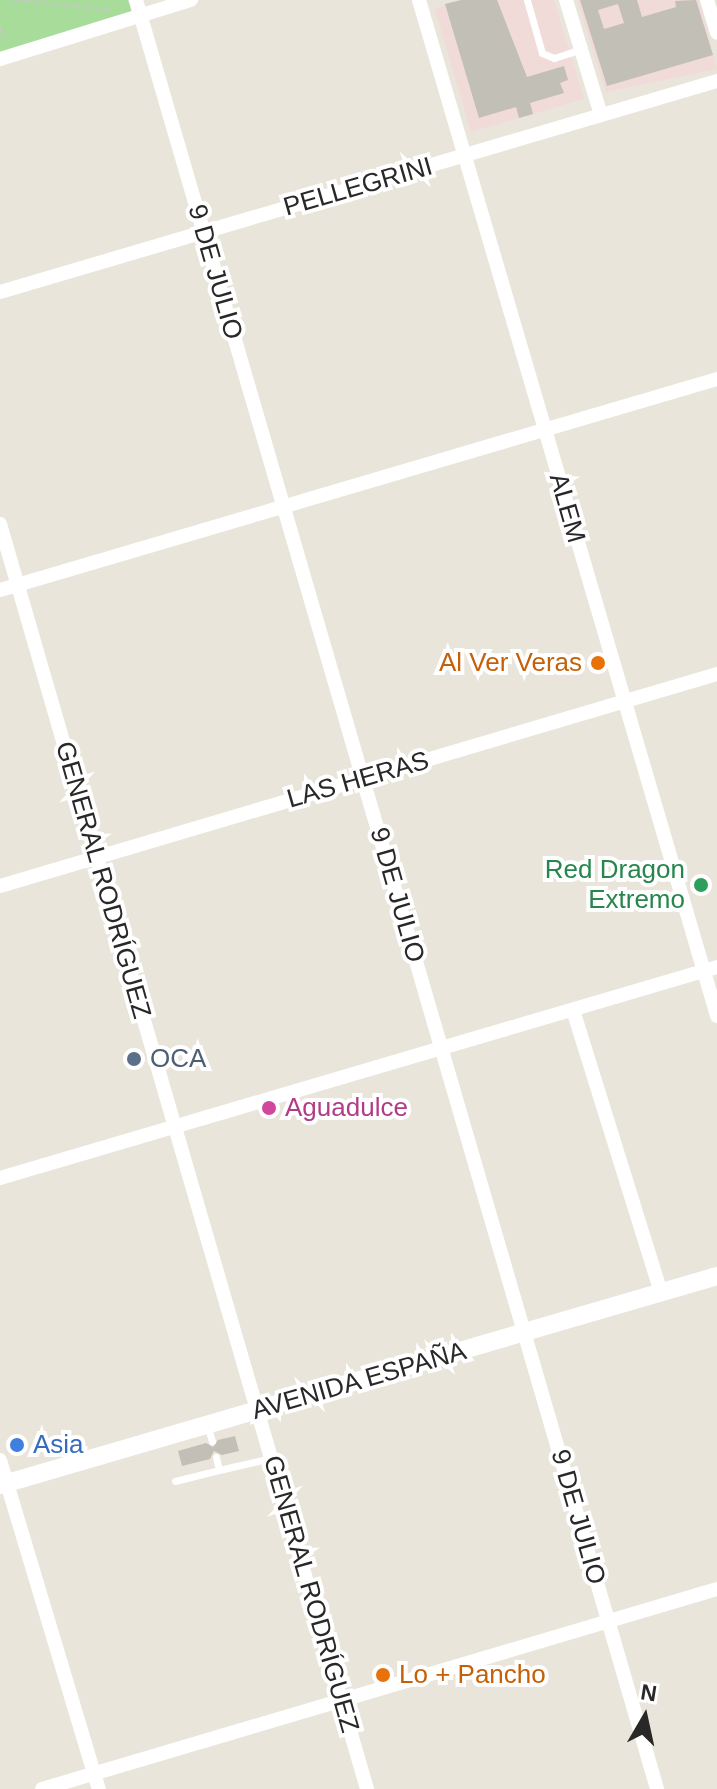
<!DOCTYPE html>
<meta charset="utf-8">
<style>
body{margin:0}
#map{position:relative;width:717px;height:1789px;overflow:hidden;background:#e9e5db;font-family:Helvetica,sans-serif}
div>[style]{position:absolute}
.medical>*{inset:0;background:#f0dbd8}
.green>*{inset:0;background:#a8dc9b}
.building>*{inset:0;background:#c2bfb6}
.path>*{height:2px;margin-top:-1px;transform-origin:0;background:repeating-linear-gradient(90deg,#c7c7c7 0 6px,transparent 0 10px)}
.service>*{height:7px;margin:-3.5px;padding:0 3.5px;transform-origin:3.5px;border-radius:3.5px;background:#fff}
.minor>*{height:14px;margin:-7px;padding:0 7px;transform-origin:7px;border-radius:7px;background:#fff}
.secondary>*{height:18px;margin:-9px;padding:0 9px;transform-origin:9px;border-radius:9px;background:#fff}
.dots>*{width:22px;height:22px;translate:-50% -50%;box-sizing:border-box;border:4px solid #fff;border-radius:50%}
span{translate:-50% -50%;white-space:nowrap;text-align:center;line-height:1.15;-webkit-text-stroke:8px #fff;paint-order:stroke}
.street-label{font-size:26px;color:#282828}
.food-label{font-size:26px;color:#c56008}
.right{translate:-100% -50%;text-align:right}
.left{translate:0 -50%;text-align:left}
.leisure-label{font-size:26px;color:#27864d}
.service-label{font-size:26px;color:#4e5e75}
.hotel-label{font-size:26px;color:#b23c85}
.shop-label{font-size:26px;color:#366cbe}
.north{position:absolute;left:605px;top:1677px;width:80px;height:80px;-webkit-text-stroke:6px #fff;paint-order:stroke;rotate:9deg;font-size:22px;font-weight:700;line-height:32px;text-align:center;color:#282828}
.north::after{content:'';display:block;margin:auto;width:28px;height:36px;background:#282828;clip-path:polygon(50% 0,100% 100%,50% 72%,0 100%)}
</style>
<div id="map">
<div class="medical">
<div style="clip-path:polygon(463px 0,554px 0,584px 99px,471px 132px,435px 9px)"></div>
<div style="clip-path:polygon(577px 0,699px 0,717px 69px,606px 92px)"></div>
</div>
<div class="green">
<div style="clip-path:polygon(0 0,128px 0,132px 13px,0 52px)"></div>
</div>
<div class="building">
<div style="clip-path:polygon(461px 0,497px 0,527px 77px,564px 66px,568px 80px,560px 83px,564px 93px,530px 103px,533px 114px,519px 118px,516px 107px,479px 118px,445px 4px)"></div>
<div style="clip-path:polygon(evenodd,580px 0,637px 0,642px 17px,676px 7px,675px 1px,696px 0,713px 55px,607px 86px,580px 0,618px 4px,624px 23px,604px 29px,598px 10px,618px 4px)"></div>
<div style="clip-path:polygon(235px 1436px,239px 1451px,222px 1455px,214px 1451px,210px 1459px,182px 1466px,178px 1451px,206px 1443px,213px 1447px,218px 1440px)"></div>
</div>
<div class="path">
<div style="left:14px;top:0;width:96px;rotate:6deg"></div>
<div style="left:0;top:27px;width:15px;rotate:74deg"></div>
</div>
<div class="service">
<div style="left:527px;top:0;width:55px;rotate:74.2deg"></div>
<div style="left:542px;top:53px;width:13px;rotate:23deg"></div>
<div style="left:554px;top:58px;width:28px;rotate:-18deg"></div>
<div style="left:208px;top:1428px;width:14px;rotate:73deg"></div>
<div style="left:216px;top:1457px;width:13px;rotate:77deg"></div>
<div style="left:219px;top:1470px;width:53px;rotate:-13deg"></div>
<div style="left:175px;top:1481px;width:45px;rotate:-14deg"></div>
</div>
<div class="minor">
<div style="left:136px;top:0;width:1863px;rotate:73.76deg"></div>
<div style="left:419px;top:0;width:1059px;rotate:73.65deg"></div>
<div style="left:566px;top:0;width:120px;rotate:73.1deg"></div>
<div style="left:707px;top:0;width:34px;rotate:73deg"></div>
<div style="left:0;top:59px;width:200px;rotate:-17.2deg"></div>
<div style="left:0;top:292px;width:747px;rotate:-16.4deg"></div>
<div style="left:0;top:524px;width:1317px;rotate:73.82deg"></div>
<div style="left:0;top:590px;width:747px;rotate:-16.4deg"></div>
<div style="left:0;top:886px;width:748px;rotate:-16.47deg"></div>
<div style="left:573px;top:1010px;width:295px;rotate:72.7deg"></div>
<div style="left:0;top:1178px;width:747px;rotate:-16.4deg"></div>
<div style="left:0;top:1460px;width:344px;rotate:73.3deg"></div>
<div style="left:42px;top:1789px;width:704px;rotate:-16.5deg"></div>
</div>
<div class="secondary">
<div style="left:0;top:1485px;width:747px;rotate:-16.25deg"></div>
</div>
<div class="dots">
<div style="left:598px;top:663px;background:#e8710a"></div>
<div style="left:701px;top:885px;background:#2e9e5b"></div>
<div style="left:134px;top:1059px;background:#5c6f8a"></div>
<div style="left:269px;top:1108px;background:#d1479c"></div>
<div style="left:17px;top:1445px;background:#3f7fe0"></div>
<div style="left:383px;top:1675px;background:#e8710a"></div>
</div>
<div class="street-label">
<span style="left:358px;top:187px;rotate:-16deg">PELLEGRINI</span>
<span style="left:215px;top:272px;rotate:74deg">9 DE JULIO</span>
<span style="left:567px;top:508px;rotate:74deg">ALEM</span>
<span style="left:358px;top:780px;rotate:-16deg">LAS HERAS</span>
<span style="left:103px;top:880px;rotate:74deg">GENERAL RODRÍGUEZ</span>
<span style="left:397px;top:895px;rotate:74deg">9 DE JULIO</span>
<span style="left:359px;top:1381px;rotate:-16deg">AVENIDA ESPAÑA</span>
<span style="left:578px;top:1517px;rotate:74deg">9 DE JULIO</span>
<span style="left:311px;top:1594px;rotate:74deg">GENERAL RODRÍGUEZ</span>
</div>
<div class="food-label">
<span class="right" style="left:582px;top:663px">Al Ver Veras</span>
<span class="left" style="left:399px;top:1675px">Lo + Pancho</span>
</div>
<div class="leisure-label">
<span class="right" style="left:685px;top:885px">Red Dragon<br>Extremo</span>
</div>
<div class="service-label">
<span class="left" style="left:150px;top:1059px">OCA</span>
</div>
<div class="hotel-label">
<span class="left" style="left:285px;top:1108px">Aguadulce</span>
</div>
<div class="shop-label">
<span class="left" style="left:33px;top:1445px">Asia</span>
</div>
<div class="north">N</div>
</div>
